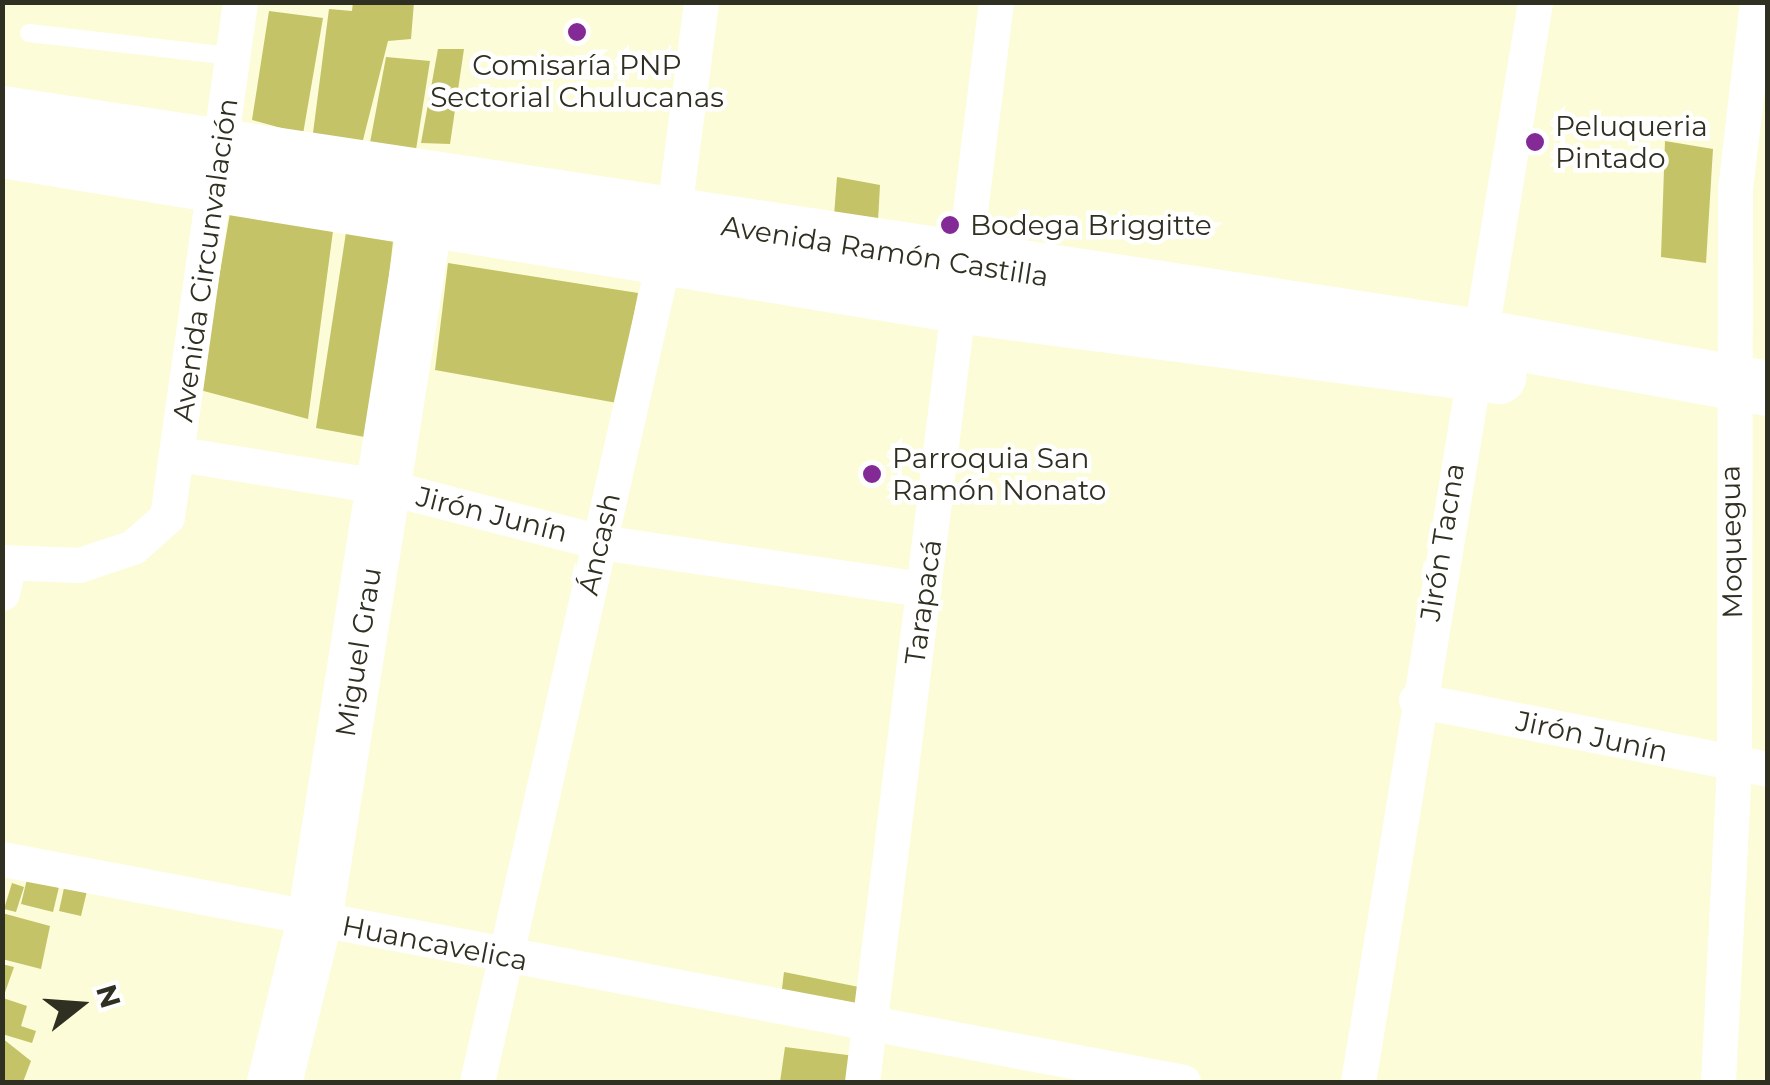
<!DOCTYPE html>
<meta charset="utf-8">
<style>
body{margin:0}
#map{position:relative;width:1770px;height:1085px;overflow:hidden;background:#fcfcd9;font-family:Montserrat,sans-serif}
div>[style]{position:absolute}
.building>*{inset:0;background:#c4c367}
.service>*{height:18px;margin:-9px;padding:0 9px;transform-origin:9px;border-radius:9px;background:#fff}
.minor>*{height:35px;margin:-17.5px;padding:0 17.5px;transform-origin:17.5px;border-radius:17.5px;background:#fff}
.primary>*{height:55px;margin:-27.5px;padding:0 27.5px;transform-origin:27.5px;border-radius:27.5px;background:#fff}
.dots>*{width:28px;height:28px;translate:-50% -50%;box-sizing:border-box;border:5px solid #fff;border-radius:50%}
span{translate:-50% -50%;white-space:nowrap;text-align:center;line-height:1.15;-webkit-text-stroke:9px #fff;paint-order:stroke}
.poi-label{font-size:28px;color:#303022}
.left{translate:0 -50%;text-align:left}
.street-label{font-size:28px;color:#303022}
.frame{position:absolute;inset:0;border:5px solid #303022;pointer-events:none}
.north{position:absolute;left:30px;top:955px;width:100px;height:100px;-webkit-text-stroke:8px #fff;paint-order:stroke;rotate:73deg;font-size:28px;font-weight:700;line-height:40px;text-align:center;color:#303022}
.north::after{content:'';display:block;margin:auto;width:35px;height:45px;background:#303022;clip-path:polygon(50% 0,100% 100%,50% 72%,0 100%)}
</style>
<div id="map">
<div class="building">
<div style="clip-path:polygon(353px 2px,414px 2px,411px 39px,388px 41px,362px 144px,313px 133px,329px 9px,352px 11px)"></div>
<div style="clip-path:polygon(269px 11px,323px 18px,303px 134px,252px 120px)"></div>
<div style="clip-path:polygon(438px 49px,464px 49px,450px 144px,421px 143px)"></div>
<div style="clip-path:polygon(386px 57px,430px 61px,415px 156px,369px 148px)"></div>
<div style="clip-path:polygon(1665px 141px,1713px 149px,1706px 263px,1661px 257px)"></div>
<div style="clip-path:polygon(837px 177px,880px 185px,878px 221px,834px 216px)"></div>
<div style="clip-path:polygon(231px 207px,333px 231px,308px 419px,200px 390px)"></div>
<div style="clip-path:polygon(347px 226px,394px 233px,370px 438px,316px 428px)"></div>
<div style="clip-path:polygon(448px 263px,638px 293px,617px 403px,435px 370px)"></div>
<div style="clip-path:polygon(67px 874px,87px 891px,81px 916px,59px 911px)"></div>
<div style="clip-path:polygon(27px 879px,59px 887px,53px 912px,21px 904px)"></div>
<div style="clip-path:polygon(12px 883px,24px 887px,16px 912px,4px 909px)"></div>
<div style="clip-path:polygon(2px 913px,50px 926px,41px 969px,2px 959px)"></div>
<div style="clip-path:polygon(2px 964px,14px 967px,3px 998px,27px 1006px,21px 1026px,36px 1031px,32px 1043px,2px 1034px)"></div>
<div style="clip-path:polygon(784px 972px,859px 987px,856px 1019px,780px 1005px)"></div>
<div style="clip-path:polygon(2px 1038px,31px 1061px,23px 1082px,2px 1082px)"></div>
<div style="clip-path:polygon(785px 1047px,855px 1056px,850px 1082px,780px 1082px)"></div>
</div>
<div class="service">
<div style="left:29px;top:33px;width:204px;rotate:6.5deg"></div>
</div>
<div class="minor">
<div style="left:179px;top:454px;width:210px;rotate:9.1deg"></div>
<div style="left:386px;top:487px;width:221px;rotate:14.4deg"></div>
<div style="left:600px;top:542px;width:327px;rotate:8.3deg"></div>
<div style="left:2px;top:562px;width:77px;rotate:2.2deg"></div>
<div style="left:79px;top:565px;width:57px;rotate:-18.4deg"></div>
<div style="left:133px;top:547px;width:45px;rotate:-41.4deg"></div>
<div style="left:167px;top:517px;width:520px;rotate:-81.93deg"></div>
<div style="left:2px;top:593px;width:31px;rotate:-77deg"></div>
<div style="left:1416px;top:700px;width:359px;rotate:11.1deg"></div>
<div style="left:2px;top:859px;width:1202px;rotate:10.69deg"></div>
<div style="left:477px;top:1082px;width:886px;rotate:-77.22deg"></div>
<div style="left:673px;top:218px;width:218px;rotate:-82.6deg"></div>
<div style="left:862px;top:1082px;width:1088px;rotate:-82.93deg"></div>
<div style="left:1358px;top:1082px;width:1094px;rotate:-80.69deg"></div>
<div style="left:1718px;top:1082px;width:317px;rotate:-87.1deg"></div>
<div style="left:1734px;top:765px;width:576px;rotate:-89.9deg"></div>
<div style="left:1735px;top:189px;width:188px;rotate:-83.3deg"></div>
</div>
<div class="primary">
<div style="left:2px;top:113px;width:1493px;rotate:8.59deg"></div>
<div style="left:1478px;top:336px;width:295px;rotate:10.2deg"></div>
<div style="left:2px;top:150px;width:975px;rotate:9.21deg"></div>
<div style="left:964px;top:306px;width:539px;rotate:7.47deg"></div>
<div style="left:274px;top:1082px;width:167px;rotate:-76.1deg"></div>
<div style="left:314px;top:920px;width:710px;rotate:-81deg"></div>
</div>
<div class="dots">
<div style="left:577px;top:32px;background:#832a97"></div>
<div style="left:1535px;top:142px;background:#832a97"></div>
<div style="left:950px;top:225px;background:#832a97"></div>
<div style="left:872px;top:474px;background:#832a97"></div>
</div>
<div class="poi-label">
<span style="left:577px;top:81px">Comisaría PNP<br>Sectorial Chulucanas</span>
<span class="left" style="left:1555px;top:142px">Peluqueria<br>Pintado</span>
<span class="left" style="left:970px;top:225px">Bodega Briggitte</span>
<span class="left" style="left:892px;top:474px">Parroquia San<br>Ramón Nonato</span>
</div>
<div class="street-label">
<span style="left:885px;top:251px;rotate:9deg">Avenida Ramón Castilla</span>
<span style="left:205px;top:260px;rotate:-82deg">Avenida Circunvalación</span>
<span style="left:492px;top:514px;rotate:14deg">Jirón Junín</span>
<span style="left:1442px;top:542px;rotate:-81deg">Jirón Tacna</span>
<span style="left:1731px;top:542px;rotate:-91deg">Moquegua</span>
<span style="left:599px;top:544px;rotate:-77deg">Áncash</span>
<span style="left:923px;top:602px;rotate:-82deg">Tarapacá</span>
<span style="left:358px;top:652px;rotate:-81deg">Miguel Grau</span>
<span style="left:1592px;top:736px;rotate:12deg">Jirón Junín</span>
<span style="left:435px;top:943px;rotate:11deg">Huancavelica</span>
</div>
<div class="frame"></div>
<div class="north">N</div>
</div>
